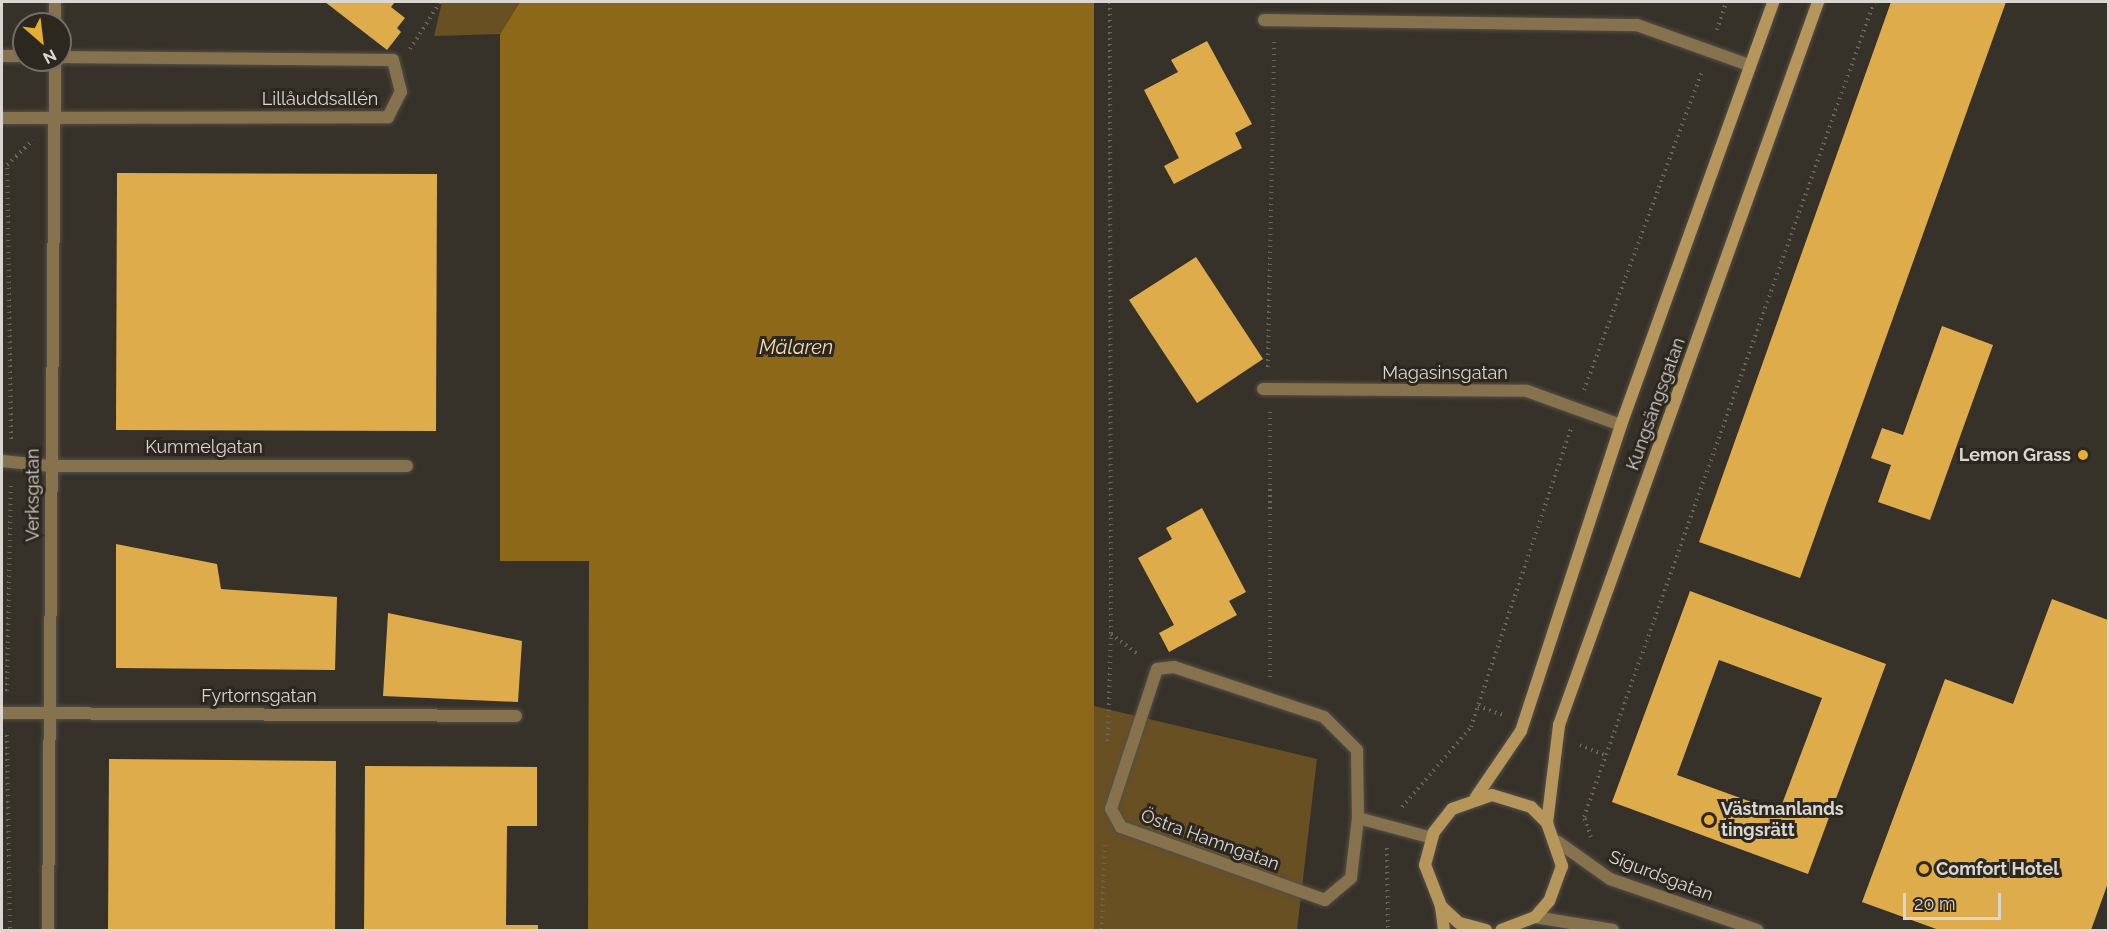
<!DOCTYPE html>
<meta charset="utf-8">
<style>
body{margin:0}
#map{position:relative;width:2110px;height:932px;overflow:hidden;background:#363129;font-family:Raleway,sans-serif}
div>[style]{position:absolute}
.green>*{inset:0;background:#695022}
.water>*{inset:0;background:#8d6819}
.building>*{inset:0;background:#dfac4b}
.path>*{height:4px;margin-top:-2px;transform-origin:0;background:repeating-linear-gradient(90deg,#69645d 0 1.5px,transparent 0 6px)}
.roads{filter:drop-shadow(0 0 2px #544f47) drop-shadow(0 0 2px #544f47)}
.minor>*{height:12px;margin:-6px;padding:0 6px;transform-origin:6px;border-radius:6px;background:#87724e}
.secondary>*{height:12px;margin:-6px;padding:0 6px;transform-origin:6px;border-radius:6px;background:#b6965a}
.dots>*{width:16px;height:16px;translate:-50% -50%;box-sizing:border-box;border:3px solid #2c271f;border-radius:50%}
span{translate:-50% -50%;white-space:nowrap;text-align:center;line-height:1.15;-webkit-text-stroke:6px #2c271f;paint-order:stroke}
.street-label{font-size:18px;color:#dad6d1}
.poi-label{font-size:18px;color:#dad6d1;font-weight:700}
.right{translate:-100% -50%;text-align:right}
.left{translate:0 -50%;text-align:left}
.water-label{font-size:20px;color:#f6ddb1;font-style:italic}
.frame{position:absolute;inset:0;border:3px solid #dad6d1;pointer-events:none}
.north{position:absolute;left:12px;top:12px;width:60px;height:60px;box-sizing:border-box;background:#2c271f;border:2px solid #726d66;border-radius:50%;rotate:152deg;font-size:16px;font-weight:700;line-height:24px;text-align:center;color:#dad6d1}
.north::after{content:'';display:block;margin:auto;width:21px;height:27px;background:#e6ad36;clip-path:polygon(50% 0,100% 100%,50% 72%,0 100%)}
.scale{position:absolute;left:1903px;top:893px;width:98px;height:27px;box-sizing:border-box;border:3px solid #dad6d1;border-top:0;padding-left:8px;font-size:18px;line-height:21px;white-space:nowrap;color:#dad6d1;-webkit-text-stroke:4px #2c271f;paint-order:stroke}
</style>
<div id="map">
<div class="green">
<div style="clip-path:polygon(442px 2px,520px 2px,500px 34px,434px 36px)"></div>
<div style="clip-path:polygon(1090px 705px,1317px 759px,1297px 930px,1090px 930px)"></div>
</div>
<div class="water">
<div style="clip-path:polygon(520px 2px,1094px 2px,1094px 930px,588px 930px,589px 561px,500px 561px,500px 34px)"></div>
</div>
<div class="building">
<div style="clip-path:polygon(325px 2px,395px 2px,391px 7px,405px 18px,397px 28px,401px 32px,387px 50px)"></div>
<div style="clip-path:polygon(1891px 2px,2006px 2px,1800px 578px,1699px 542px)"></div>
<div style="clip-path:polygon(1207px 41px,1252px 124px,1235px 133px,1242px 148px,1174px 184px,1164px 166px,1179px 158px,1144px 90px,1178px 72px,1171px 60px)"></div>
<div style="clip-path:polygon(117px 173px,437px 174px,436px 431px,116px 430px)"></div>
<div style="clip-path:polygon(1196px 257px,1263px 359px,1197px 403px,1129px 300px)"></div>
<div style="clip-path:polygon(1942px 326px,1993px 345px,1930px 520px,1878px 502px,1891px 465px,1871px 458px,1882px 428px,1903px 435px)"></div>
<div style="clip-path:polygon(1202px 508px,1246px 592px,1229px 601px,1237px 615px,1169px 652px,1159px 633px,1174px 625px,1138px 558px,1172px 539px,1166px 528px)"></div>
<div style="clip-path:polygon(116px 544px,217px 564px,221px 589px,337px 597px,335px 670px,116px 668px)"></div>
<div style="clip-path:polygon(evenodd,1690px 591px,1886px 664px,1808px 874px,1612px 802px,1690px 591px,1719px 660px,1822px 698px,1779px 812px,1677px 775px,1719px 660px)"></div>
<div style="clip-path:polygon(2052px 599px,2108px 620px,2108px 883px,2091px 930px,1939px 930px,1862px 902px,1945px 679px,2013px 704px)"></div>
<div style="clip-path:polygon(388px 613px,522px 641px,518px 702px,383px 696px)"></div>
<div style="clip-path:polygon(109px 759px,336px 761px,335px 930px,108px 930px)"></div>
<div style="clip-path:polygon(365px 766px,537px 767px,537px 826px,507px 826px,506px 925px,538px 925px,538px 930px,364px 930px)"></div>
</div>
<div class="path">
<div style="left:1110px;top:2px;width:632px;rotate:89.91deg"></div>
<div style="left:1111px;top:634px;width:36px;rotate:37deg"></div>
<div style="left:1717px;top:30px;width:29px;rotate:-72deg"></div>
<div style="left:410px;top:49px;width:56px;rotate:-57.4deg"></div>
<div style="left:1268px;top:367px;width:325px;rotate:-88.9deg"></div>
<div style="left:1584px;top:390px;width:340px;rotate:-69.7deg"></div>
<div style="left:11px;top:439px;width:274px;rotate:-90.8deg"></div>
<div style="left:7px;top:165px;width:36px;rotate:-44deg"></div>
<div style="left:1270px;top:677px;width:265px;rotate:-90deg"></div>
<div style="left:7px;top:691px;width:208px;rotate:-88.9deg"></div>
<div style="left:1478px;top:706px;width:27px;rotate:20deg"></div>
<div style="left:7px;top:735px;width:195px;rotate:89.1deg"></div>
<div style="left:1108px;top:741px;width:107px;rotate:-88.4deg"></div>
<div style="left:1580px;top:745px;width:29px;rotate:22deg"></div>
<div style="left:1402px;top:807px;width:106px;rotate:-49.2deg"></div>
<div style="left:1471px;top:727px;width:315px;rotate:-71.5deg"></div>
<div style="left:1591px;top:837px;width:21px;rotate:-109deg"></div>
<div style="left:1584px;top:817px;width:865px;rotate:-70.41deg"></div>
<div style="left:1387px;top:848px;width:82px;rotate:89.3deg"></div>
<div style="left:1102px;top:930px;width:89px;rotate:-88.1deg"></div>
</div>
<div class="roads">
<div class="minor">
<div style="left:1264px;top:20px;width:373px;rotate:0.8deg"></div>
<div style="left:1637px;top:25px;width:119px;rotate:19.7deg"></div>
<div style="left:55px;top:24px;width:22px;rotate:-90deg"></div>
<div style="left:2px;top:56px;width:22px"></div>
<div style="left:2px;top:118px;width:386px;rotate:-0.1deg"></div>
<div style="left:388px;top:117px;width:28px;rotate:-63deg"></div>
<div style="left:401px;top:92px;width:33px;rotate:-104deg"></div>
<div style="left:393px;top:60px;width:333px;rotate:-179.5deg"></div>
<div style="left:1263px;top:389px;width:264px;rotate:0.4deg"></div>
<div style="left:1527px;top:391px;width:100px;rotate:19.9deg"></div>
<div style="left:2px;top:461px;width:49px;rotate:5.8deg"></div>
<div style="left:51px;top:466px;width:356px"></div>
<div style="left:2px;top:713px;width:514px;rotate:0.33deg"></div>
<div style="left:1358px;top:818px;width:60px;rotate:96.7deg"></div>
<div style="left:1351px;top:878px;width:34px;rotate:140deg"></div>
<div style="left:1325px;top:900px;width:217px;rotate:-160.3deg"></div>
<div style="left:1121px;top:827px;width:21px;rotate:-119deg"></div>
<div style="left:1111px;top:809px;width:147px;rotate:-71.8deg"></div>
<div style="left:1157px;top:669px;width:17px;rotate:-7deg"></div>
<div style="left:1174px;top:667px;width:158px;rotate:18.4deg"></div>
<div style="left:1324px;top:717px;width:47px;rotate:45deg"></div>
<div style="left:1357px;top:750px;width:68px;rotate:89.2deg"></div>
<div style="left:1358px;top:818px;width:77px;rotate:15.1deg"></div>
<div style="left:1558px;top:842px;width:64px;rotate:35.4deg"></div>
<div style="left:1610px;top:879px;width:156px;rotate:19.1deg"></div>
<div style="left:1535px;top:917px;width:79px;rotate:9.5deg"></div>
<div style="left:48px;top:930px;width:870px;rotate:-89.54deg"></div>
</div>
<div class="secondary">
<div style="left:1476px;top:797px;width:80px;rotate:-55.7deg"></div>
<div style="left:1521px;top:731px;width:322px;rotate:-71.9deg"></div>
<div style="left:1621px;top:425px;width:449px;rotate:-70.2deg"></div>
<div style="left:1547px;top:823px;width:99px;rotate:-83deg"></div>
<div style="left:1559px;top:725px;width:768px;rotate:-70.29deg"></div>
<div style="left:1441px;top:906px;width:24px;rotate:83deg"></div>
<div style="left:1486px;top:930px;width:28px;rotate:-165deg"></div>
<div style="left:1459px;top:923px;width:25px;rotate:-137deg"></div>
<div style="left:1441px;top:906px;width:44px;rotate:-111.3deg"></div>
<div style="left:1425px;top:865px;width:34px;rotate:-75deg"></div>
<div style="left:1434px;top:832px;width:29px;rotate:-52deg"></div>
<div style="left:1452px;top:809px;width:42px;rotate:-19.3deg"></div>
<div style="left:1492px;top:795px;width:41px;rotate:17.1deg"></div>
<div style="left:1531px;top:807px;width:23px;rotate:45deg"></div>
<div style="left:1547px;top:823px;width:46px;rotate:70.8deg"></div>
<div style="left:1562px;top:866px;width:37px;rotate:110deg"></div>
<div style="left:1549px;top:901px;width:21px;rotate:131deg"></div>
<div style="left:1535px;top:917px;width:36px;rotate:159deg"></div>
</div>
</div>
<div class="dots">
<div style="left:2083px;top:455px;background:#e6ad36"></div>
<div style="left:1709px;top:820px;background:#e6ad36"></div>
<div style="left:1924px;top:869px;background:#e6ad36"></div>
</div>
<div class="street-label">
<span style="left:320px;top:99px">Lillåuddsallén</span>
<span style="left:1445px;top:373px">Magasinsgatan</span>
<span style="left:1656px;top:404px;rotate:-70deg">Kungsängsgatan</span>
<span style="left:204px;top:447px">Kummelgatan</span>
<span style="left:33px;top:495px;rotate:-90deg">Verksgatan</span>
<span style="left:259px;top:696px">Fyrtornsgatan</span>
<span style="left:1210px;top:840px;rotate:20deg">Östra Hamngatan</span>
<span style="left:1661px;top:876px;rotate:21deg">Sigurdsgatan</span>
</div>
<div class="poi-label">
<span class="right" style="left:2071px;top:455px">Lemon Grass</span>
<span class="left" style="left:1721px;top:820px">Västmanlands<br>tingsrätt</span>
<span class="left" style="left:1936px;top:869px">Comfort Hotel</span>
</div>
<div class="water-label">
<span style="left:796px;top:347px">Mälaren</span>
</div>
<div class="frame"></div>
<div class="north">N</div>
<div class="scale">20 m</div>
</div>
